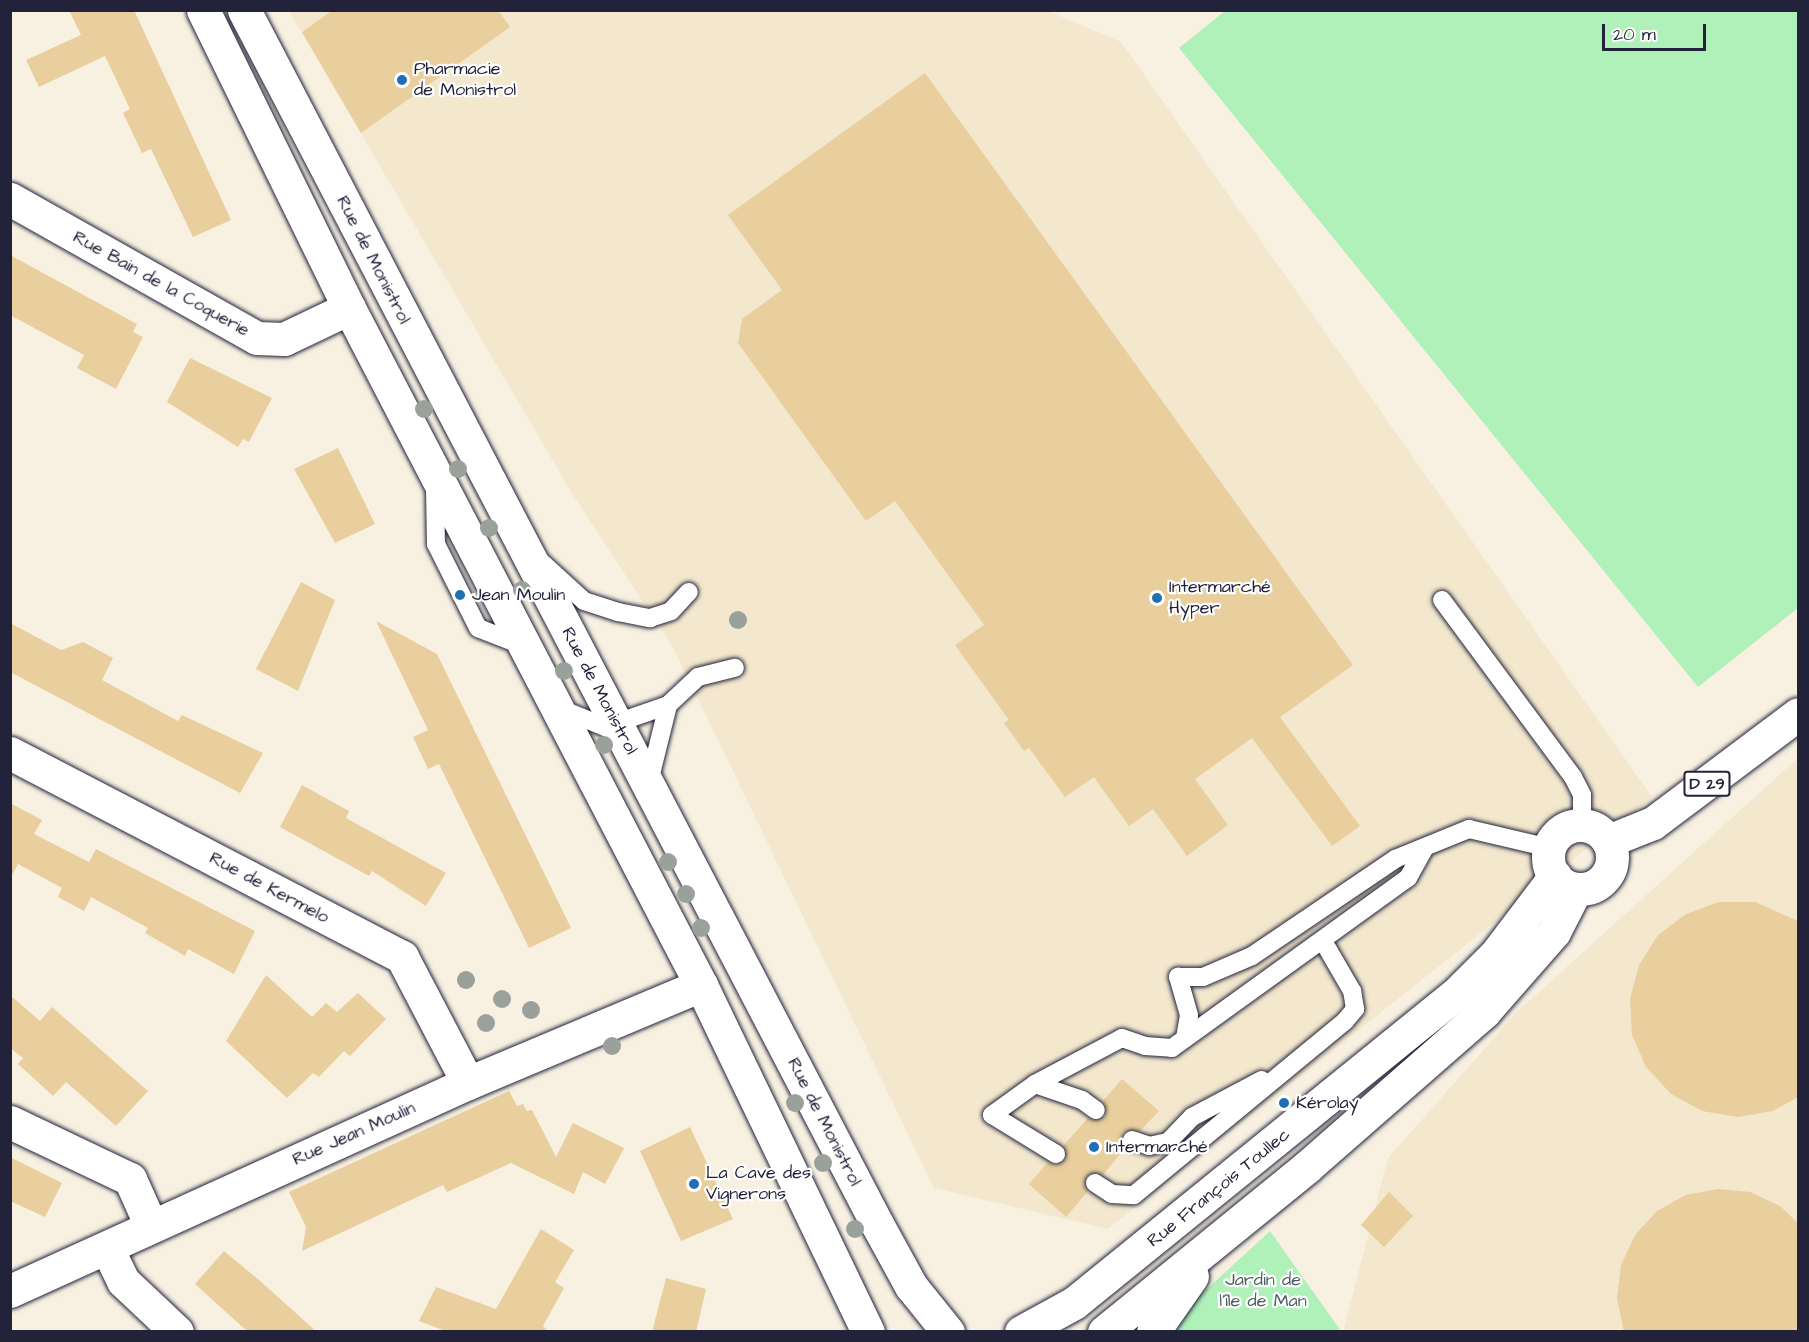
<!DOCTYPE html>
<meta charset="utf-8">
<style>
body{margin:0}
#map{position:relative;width:1809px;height:1342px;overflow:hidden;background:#f8f1e2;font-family:"Architects Daughter",sans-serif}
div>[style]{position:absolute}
.built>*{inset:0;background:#f3e7cd}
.green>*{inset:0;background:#b0f0b9}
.building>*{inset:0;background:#e8cf9d}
.roads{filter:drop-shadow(0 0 2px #22223b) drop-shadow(0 0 2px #22223b)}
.service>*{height:18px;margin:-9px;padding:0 9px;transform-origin:9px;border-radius:9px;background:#fff}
.minor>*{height:33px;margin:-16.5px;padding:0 16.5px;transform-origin:16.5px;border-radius:16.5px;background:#fff}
.secondary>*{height:33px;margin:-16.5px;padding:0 16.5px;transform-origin:16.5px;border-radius:16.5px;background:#fff}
.primary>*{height:33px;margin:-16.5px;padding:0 16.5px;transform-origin:16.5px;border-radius:16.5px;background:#fff}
.primary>.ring{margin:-16.5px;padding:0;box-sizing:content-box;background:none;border:33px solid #fff;border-radius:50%}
.trees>*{width:18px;height:18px;margin:-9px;border-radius:50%;background:#9aa19b}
.dots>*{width:16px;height:16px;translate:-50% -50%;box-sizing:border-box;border:3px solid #fff;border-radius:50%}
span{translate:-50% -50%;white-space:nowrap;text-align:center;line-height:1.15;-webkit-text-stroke:4.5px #fff;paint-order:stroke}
.shield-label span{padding:2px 4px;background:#fff;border:2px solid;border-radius:4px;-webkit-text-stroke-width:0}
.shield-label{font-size:16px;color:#22223b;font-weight:700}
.poi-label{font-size:18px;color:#22223b}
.left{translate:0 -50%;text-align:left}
.street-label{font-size:18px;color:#22223b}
.park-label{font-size:18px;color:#4d6061}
.frame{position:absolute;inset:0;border:12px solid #22223b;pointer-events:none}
.scale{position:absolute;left:1602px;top:24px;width:104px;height:27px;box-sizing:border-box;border:3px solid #22223b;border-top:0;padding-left:8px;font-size:18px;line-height:21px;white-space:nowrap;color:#22223b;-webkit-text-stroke:4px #fff;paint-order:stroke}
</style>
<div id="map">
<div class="built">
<div style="clip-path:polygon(1046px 10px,1121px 42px,1652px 797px,1108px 1229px,934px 1188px,674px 649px,573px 495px,289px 11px)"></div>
<div style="clip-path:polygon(1798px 758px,1798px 1331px,1343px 1332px,1388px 1158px,1518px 1011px)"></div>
</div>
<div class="green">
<div style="clip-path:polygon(1225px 11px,1798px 11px,1798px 608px,1698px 687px,1179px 48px)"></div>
<div style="clip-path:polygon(1270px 1231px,1341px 1331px,1168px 1332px,1182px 1312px)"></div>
</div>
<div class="building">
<div style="clip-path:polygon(69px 10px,134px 10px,231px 220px,193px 237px,151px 149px,142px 153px,123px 113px,130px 109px,105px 56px,39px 87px,26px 60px,81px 35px)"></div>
<div style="clip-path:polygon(333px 10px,498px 10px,510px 27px,361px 133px,302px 32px)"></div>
<div style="clip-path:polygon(925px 73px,1353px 665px,1280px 717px,1360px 826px,1332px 846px,1252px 738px,1195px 779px,1228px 825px,1187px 856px,1153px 809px,1129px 826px,1094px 777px,1065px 797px,1029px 748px,1024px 751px,1004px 723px,1009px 720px,955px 645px,984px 625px,895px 501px,866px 521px,738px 343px,742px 319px,782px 290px,728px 215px)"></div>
<div style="clip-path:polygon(10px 255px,137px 324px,133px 332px,143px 337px,116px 389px,77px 368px,84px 355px,10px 315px)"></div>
<div style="clip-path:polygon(190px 358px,272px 398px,249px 442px,243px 439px,238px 447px,167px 402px)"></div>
<div style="clip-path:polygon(338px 448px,375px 524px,335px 543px,294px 469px)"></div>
<div style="clip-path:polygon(301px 582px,335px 600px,298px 691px,256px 669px)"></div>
<div style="clip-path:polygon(376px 621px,437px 654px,571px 928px,529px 948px,439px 764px,428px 769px,413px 737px,428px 730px)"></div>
<div style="clip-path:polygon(10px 623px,61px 650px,83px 642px,113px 658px,102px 680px,178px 721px,182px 715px,263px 753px,240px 793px,10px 672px)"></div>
<div style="clip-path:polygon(302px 785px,349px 811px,346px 818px,446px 873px,426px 906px,372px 871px,369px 876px,280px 827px)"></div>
<div style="clip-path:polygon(10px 803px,42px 820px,34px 834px,89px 862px,96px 849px,255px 931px,234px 974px,188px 949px,185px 956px,145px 933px,148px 928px,91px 897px,84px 911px,58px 897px,62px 888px,18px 864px,10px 879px)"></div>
<div style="clip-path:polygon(1719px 902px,1755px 902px,1798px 921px,1798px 1097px,1773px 1111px,1738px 1117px,1702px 1111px,1671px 1094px,1646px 1067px,1632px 1035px,1630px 999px,1639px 965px,1658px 935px,1686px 914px)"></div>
<div style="clip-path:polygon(266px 975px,312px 1017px,326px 1003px,337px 1012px,358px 993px,386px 1019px,350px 1056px,344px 1051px,319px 1077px,313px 1073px,287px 1098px,226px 1041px)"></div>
<div style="clip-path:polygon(10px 995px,40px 1021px,52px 1007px,148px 1091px,116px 1126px,66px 1082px,53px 1096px,18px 1064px,23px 1058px,10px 1048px)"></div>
<div style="clip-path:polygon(1122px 1079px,1159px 1111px,1140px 1131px,1124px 1132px,1121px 1141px,1125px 1148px,1103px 1175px,1086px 1176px,1088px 1191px,1066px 1217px,1029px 1184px,1048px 1162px,1056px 1165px,1065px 1160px,1063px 1146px,1088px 1118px,1105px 1117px,1103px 1101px)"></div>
<div style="clip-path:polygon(509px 1091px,517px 1106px,523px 1104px,527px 1111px,532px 1110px,556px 1157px,573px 1123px,624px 1148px,605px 1184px,583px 1172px,574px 1194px,511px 1163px,447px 1192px,443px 1185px,302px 1251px,306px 1227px,289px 1192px)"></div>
<div style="clip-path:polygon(690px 1127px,733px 1219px,681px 1241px,640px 1151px)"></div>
<div style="clip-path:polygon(10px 1157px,62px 1183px,45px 1217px,10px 1201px)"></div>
<div style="clip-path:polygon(1718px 1189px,1750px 1192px,1780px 1206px,1798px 1223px,1798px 1332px,1624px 1332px,1617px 1298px,1621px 1265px,1635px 1235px,1657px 1211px,1686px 1195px)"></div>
<div style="clip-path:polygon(1389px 1192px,1413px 1216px,1384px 1247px,1361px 1225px)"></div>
<div style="clip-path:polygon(541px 1229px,574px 1250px,555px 1282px,564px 1288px,543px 1326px,549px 1332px,448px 1332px,419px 1321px,436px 1287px,496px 1309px)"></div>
<div style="clip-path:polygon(224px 1251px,259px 1280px,317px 1332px,248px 1332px,195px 1284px)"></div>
<div style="clip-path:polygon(666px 1278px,706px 1289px,696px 1332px,652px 1332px)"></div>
</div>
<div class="roads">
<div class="service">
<div style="left:435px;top:488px;width:56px;rotate:89deg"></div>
<div style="left:436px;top:544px;width:94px;rotate:63.4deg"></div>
<div style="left:478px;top:628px;width:49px;rotate:21.4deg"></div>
<div style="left:540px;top:561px;width:59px;rotate:42.3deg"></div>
<div style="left:584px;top:601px;width:36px;rotate:18deg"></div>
<div style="left:618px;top:612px;width:33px;rotate:11deg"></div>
<div style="left:650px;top:618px;width:22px;rotate:-18deg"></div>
<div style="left:671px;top:611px;width:26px;rotate:-47deg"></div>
<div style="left:1442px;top:600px;width:220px;rotate:53.5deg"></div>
<div style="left:1573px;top:777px;width:20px;rotate:63deg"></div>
<div style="left:1582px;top:795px;width:31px;rotate:90deg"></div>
<div style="left:561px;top:709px;width:48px;rotate:22.2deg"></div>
<div style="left:605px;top:727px;width:67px;rotate:-19.2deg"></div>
<div style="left:668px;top:705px;width:41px;rotate:-43deg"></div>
<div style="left:698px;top:677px;width:38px;rotate:-14deg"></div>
<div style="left:649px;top:782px;width:79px;rotate:-76.1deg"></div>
<div style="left:1185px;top:1038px;width:23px;rotate:-80deg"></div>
<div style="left:1189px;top:1015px;width:40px;rotate:-106deg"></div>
<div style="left:1178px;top:977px;width:25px"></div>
<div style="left:1203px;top:977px;width:53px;rotate:-23.2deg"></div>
<div style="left:1252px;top:956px;width:173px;rotate:-34.1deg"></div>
<div style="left:1395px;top:859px;width:80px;rotate:-22.1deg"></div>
<div style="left:1469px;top:829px;width:83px;rotate:13.2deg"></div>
<div style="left:1035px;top:1084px;width:98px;rotate:-27.9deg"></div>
<div style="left:1122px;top:1038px;width:24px;rotate:19deg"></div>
<div style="left:1145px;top:1046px;width:27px;rotate:4deg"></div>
<div style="left:1172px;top:1048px;width:291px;rotate:-35.8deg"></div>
<div style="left:1408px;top:878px;width:33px;rotate:-61deg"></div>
<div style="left:1132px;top:1140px;width:18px;rotate:19deg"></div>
<div style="left:1149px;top:1146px;width:19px;rotate:-12deg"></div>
<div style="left:1168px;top:1142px;width:35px;rotate:-46deg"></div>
<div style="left:1192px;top:1117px;width:79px;rotate:-27.9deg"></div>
<div style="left:1056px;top:1154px;width:75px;rotate:-148.6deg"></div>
<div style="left:992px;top:1115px;width:53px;rotate:-35.8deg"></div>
<div style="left:1035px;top:1084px;width:50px;rotate:18.8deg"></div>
<div style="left:1082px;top:1100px;width:17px;rotate:36deg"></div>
<div style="left:1095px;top:1183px;width:20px;rotate:33deg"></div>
<div style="left:1112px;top:1194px;width:22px;rotate:3deg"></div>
<div style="left:1134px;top:1195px;width:273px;rotate:-39.5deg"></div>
<div style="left:1345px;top:1021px;width:16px;rotate:-50deg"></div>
<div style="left:1355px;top:1009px;width:18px;rotate:-99deg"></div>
<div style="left:1352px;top:991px;width:58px;rotate:-120.1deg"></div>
</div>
<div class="minor">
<div style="left:10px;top:199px;width:283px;rotate:29.4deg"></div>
<div style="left:257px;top:338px;width:27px;rotate:2deg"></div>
<div style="left:284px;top:339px;width:72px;rotate:-25.5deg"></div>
<div style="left:10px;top:753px;width:442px;rotate:27.5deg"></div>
<div style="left:402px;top:957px;width:142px;rotate:62.4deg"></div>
<div style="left:10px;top:1122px;width:133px;rotate:25.4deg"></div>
<div style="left:130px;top:1179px;width:51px;rotate:65.9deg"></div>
<div style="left:107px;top:1248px;width:37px;rotate:64deg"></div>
<div style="left:123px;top:1281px;width:74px;rotate:43.4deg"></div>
<div style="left:10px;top:1291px;width:503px;rotate:-24.43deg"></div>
<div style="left:468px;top:1083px;width:253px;rotate:-22.8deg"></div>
</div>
<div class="secondary">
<div style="left:203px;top:10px;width:332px;rotate:63.9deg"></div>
<div style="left:349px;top:308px;width:763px;rotate:62.53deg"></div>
<div style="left:701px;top:985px;width:385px;rotate:64.3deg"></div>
<div style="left:244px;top:10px;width:1369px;rotate:62.46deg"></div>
<div style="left:877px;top:1224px;width:71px;rotate:61.3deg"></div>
<div style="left:911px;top:1286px;width:59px;rotate:51.2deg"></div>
</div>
<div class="primary">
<div class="ring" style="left:1548px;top:825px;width:31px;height:31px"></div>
<div style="left:1608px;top:841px;width:48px;rotate:-21.8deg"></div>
<div style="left:1653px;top:823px;width:181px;rotate:-36.9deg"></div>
<div style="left:1021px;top:1332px;width:60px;rotate:-28.7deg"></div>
<div style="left:1074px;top:1303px;width:491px;rotate:-39deg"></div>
<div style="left:1456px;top:994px;width:57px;rotate:-45deg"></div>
<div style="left:1496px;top:954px;width:98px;rotate:-52.9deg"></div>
<div style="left:1104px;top:1332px;width:263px;rotate:-39.1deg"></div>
<div style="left:1308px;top:1166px;width:234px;rotate:-41.2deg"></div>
<div style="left:1484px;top:1012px;width:106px;rotate:-48.8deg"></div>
<div style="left:1554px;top:932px;width:48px;rotate:-62.9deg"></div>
<div style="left:1153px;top:1332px;width:68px;rotate:-55.1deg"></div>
</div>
</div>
<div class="trees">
<div style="left:424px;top:409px"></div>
<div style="left:458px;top:469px"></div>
<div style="left:489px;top:528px"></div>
<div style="left:522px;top:590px"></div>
<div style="left:738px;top:620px"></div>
<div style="left:564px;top:671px"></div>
<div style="left:604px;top:745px"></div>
<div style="left:668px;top:862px"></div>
<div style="left:686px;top:894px"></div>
<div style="left:701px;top:928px"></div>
<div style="left:466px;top:980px"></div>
<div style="left:502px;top:999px"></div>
<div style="left:531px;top:1010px"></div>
<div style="left:486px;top:1023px"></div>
<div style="left:612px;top:1046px"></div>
<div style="left:795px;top:1103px"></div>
<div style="left:823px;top:1163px"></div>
<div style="left:855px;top:1229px"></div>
</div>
<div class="dots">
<div style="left:402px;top:80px;background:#1f6fb2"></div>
<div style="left:460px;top:595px;background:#1f6fb2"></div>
<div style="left:1157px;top:598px;background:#1f6fb2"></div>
<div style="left:1284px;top:1103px;background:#1f6fb2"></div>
<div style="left:1094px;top:1147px;background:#1f6fb2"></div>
<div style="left:694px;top:1184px;background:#1f6fb2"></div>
</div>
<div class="shield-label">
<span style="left:1707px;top:784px">D 29</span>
</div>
<div class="poi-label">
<span class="left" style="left:414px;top:80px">Pharmacie<br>de Monistrol</span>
<span class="left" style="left:1169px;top:598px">Intermarché<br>Hyper</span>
<span class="left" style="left:472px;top:595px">Jean Moulin</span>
<span class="left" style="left:1296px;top:1103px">Kérolay</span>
<span class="left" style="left:1106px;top:1147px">Intermarché</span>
<span class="left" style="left:706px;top:1184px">La Cave des<br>Vignerons</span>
</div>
<div class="street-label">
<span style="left:373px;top:260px;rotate:63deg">Rue de Monistrol</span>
<span style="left:161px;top:284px;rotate:29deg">Rue Bain de la Coquerie</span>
<span style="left:599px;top:691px;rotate:62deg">Rue de Monistrol</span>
<span style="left:269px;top:888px;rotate:28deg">Rue de Kermelo</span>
<span style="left:824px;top:1122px;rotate:63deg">Rue de Monistrol</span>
<span style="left:354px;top:1134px;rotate:-24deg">Rue Jean Moulin</span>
<span style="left:1219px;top:1188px;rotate:-39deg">Rue François Toullec</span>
</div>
<div class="park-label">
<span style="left:1263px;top:1291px">Jardin de<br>l'île de Man</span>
</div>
<div class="frame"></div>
<div class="scale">20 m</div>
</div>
